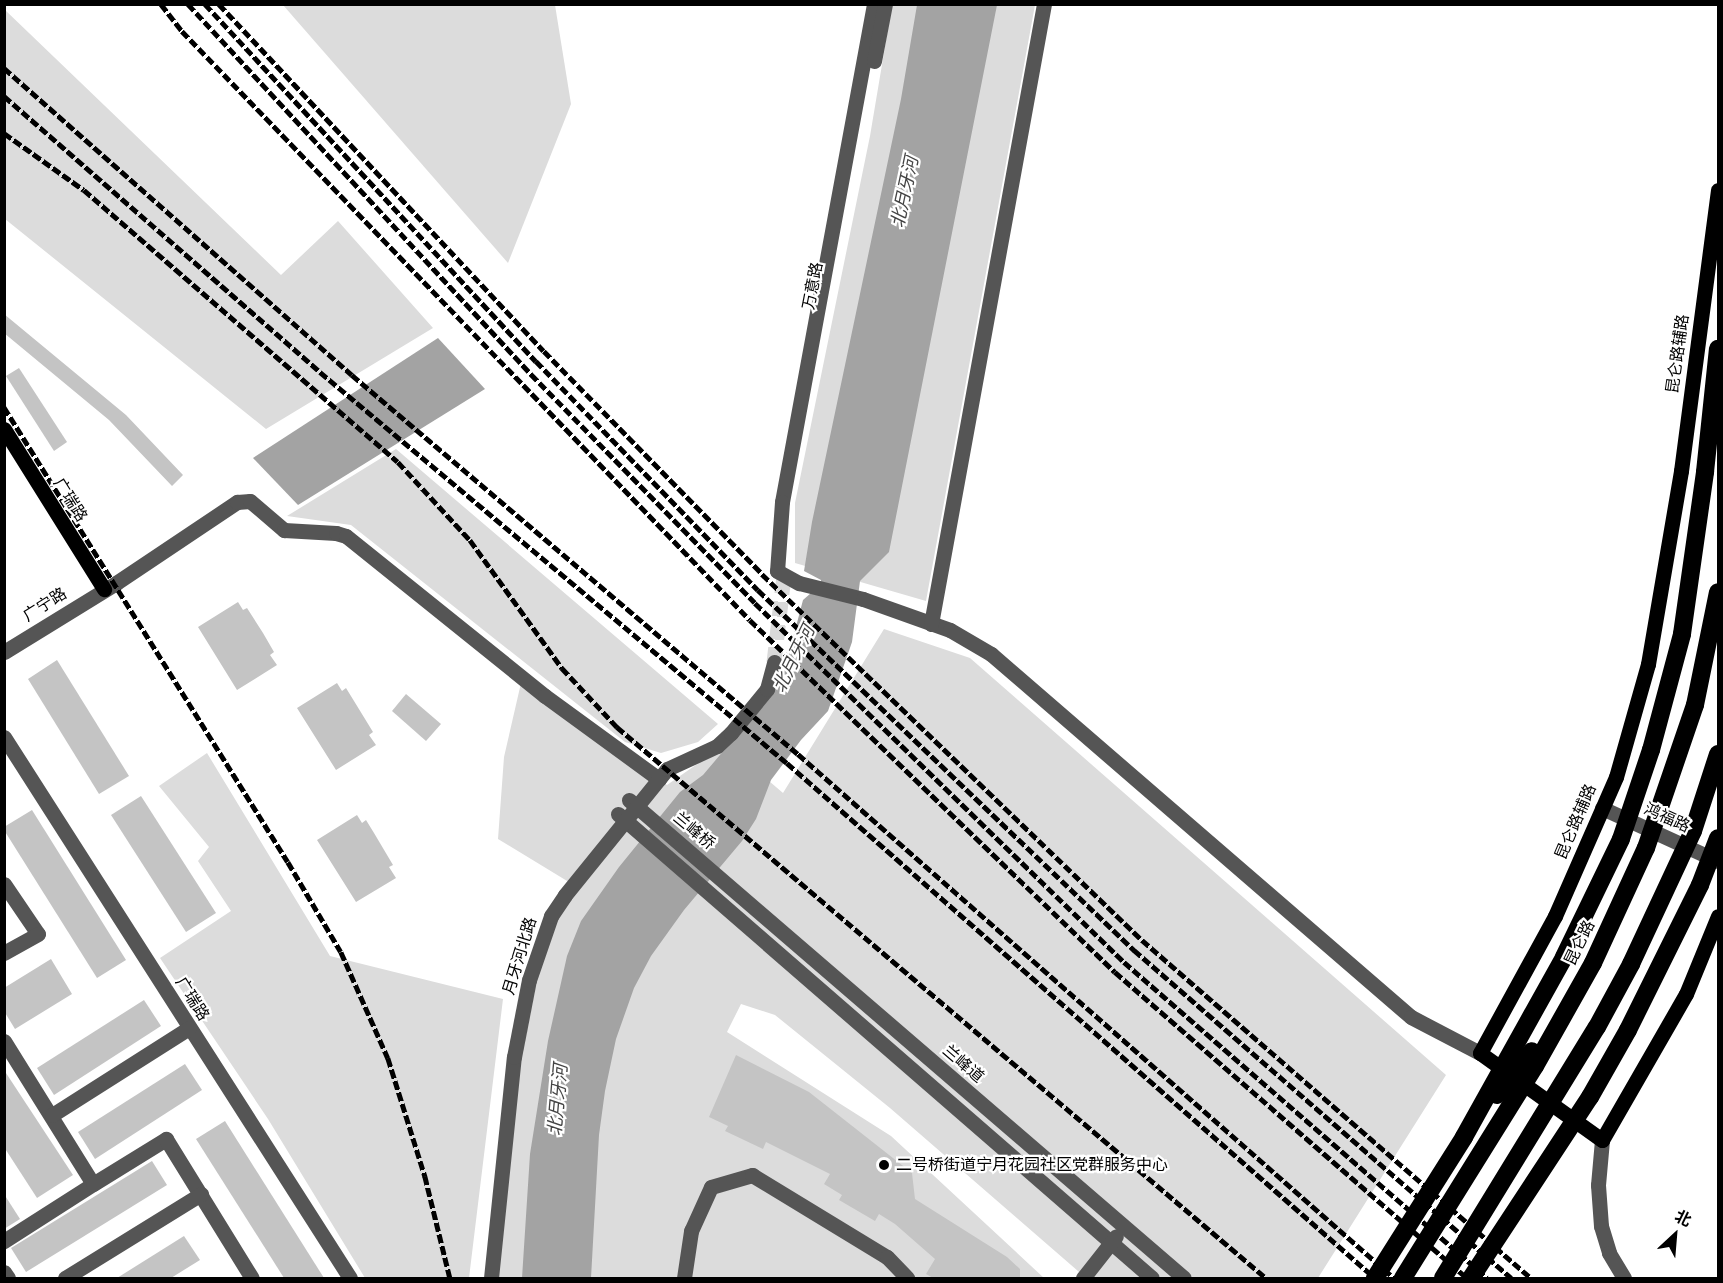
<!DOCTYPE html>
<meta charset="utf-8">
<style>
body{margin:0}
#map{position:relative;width:1723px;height:1283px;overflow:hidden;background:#fff;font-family:Roboto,"Noto Sans SC",sans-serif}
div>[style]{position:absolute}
.green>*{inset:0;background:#dcdcdc}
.water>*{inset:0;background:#a3a3a3}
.building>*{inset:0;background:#c4c4c4}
.minor-tunnel>*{height:15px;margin-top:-7.5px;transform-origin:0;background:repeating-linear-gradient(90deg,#d9d9d9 0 15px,transparent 0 23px)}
.minor>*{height:15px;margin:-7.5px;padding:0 7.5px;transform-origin:7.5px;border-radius:7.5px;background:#555}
.major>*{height:15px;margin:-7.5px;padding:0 7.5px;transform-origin:7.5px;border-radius:7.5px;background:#000}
.highway>*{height:18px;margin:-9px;padding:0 9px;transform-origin:9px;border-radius:9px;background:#000}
.rail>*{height:4.5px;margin-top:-2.25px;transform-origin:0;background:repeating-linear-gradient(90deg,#000 0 9px,transparent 0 12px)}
.dots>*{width:16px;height:16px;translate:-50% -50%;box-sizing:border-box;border:3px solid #fff;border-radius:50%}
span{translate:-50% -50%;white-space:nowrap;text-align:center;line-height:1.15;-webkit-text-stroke:4.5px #fff;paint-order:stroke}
.street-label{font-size:16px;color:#000}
.poi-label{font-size:16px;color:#000}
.left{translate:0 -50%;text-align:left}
.water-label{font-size:18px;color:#444;font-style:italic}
.frame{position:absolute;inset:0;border:6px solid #000;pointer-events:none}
.north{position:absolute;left:1645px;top:1205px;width:60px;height:60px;-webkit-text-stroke:4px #fff;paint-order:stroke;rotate:26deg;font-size:16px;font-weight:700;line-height:24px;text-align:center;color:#000}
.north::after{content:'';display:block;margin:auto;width:21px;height:27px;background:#000;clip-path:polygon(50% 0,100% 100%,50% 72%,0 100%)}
</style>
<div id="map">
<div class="green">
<div style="clip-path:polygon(283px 5px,555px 5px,571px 104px,508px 263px)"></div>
<div style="clip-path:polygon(892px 5px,1035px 5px,926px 601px,795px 563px,795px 503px,870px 136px)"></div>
<div style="clip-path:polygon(4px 9px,281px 275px,338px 221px,433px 328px,266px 429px,5px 219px)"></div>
<div style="clip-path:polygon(396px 449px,718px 724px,698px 742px,661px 753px,625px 742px,351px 525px,287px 516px)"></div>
<div style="clip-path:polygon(884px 629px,970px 658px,1446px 1075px,1318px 1278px,1086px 1278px,890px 1108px,775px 1015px,741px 1004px,727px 1032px,891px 1136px,1044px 1278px,497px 1278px,511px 1103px,530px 1002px,554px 919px,577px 887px,498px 839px,504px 757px,521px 683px,667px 785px,726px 744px,783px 793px)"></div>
<div style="clip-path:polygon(207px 753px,330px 956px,503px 999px,469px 1278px,365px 1278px,268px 1119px,160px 958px,231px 911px,198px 861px,209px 847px,159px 786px)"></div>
</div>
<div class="water">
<div style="clip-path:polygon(917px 5px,997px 5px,889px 552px,860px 581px,852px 642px,828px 711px,801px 740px,771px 780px,756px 819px,742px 841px,684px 910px,651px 956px,634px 988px,616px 1039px,605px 1091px,599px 1135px,591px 1278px,522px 1278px,530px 1154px,548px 1041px,567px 956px,581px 921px,619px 867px,680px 792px,703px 775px,775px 690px,782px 680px,803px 600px,811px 593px,820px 593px,821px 580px,804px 571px,812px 522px,901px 99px)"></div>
<div style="clip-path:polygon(438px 338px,485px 389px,298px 505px,253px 458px)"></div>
</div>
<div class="building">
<div style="clip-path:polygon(4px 314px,126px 415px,183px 475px,172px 486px,109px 420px,4px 333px)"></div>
<div style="clip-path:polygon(19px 368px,67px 442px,54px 451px,6px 376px)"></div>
<div style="clip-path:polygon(238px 602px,243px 610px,247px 608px,263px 633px,274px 652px,270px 655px,277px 665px,237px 690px,198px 627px)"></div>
<div style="clip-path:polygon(57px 660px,129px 776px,99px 794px,28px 679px)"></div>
<div style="clip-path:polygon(337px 683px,342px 691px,346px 688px,354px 701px,373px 732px,369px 735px,376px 745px,336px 770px,297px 708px)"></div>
<div style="clip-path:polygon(406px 694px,441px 724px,426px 741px,392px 711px)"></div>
<div style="clip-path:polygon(141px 796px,216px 913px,186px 932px,111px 815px)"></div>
<div style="clip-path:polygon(32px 810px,126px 960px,97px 978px,4px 830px,4px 827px)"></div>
<div style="clip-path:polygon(357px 815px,362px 823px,366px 820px,374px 833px,393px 865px,389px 867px,396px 878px,356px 902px,317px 840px)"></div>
<div style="clip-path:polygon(51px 959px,72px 994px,15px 1029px,4px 1011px,4px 988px)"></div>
<div style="clip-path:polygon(144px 1000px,161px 1026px,54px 1095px,37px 1068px)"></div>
<div style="clip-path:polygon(736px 1055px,809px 1092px,912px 1173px,915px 1199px,1007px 1257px,1020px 1269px,1020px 1278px,933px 1278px,926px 1274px,935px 1259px,895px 1224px,879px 1214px,875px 1221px,839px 1200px,842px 1195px,824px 1184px,830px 1174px,766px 1142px,763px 1149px,725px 1131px,728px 1126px,709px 1117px)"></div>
<div style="clip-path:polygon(185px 1064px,202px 1090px,95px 1159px,78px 1132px)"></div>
<div style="clip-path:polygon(4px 1070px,73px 1175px,37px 1198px,4px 1147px)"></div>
<div style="clip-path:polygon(225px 1121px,324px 1278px,284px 1278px,196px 1139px)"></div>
<div style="clip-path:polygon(152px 1161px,167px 1185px,26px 1272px,11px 1248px)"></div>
<div style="clip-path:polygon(4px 1194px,20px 1219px,4px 1229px)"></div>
<div style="clip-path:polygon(184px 1236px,200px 1260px,171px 1278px,117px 1278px)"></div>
</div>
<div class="minor-tunnel">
<div style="left:774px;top:662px;width:88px;rotate:-83.4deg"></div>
</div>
<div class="minor">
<div style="left:874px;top:4px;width:506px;rotate:100.47deg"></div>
<div style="left:782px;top:502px;width:69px;rotate:94.1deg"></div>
<div style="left:777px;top:571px;width:25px;rotate:29deg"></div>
<div style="left:799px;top:583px;width:66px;rotate:14deg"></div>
<div style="left:863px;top:599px;width:92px;rotate:19.6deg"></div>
<div style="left:950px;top:630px;width:48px;rotate:30.3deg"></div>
<div style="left:991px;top:654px;width:555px;rotate:40.84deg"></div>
<div style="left:1411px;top:1017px;width:78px;rotate:27.6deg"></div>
<div style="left:874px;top:61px;width:58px;rotate:-79.1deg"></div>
<div style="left:931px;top:624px;width:630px;rotate:-79.67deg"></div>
<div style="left:4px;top:652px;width:132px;rotate:-31.6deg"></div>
<div style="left:116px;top:583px;width:146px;rotate:-33.8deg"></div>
<div style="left:237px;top:502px;width:13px;rotate:-4deg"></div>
<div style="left:250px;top:501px;width:45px;rotate:40.5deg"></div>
<div style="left:284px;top:530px;width:52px;rotate:3.3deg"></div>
<div style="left:336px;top:533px;width:10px;rotate:17deg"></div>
<div style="left:346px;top:536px;width:255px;rotate:38.8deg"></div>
<div style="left:545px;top:696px;width:141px;rotate:36.1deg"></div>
<div style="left:4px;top:737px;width:642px;rotate:57.4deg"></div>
<div style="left:629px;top:800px;width:732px;rotate:40.74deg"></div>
<div style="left:1602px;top:808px;width:128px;rotate:24.6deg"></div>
<div style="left:618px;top:814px;width:707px;rotate:40.99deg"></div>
<div style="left:4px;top:884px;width:60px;rotate:55.8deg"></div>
<div style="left:38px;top:934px;width:39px;rotate:151deg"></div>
<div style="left:4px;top:1041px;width:168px;rotate:58.1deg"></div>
<div style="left:93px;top:1184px;width:106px;rotate:147.4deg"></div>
<div style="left:52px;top:1115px;width:162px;rotate:-32.4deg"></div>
<div style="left:1602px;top:1140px;width:45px;rotate:95.1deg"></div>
<div style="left:1598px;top:1185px;width:41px;rotate:85.8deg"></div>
<div style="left:1601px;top:1226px;width:28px;rotate:73deg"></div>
<div style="left:1609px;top:1253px;width:29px;rotate:59deg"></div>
<div style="left:93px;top:1184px;width:86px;rotate:-31.7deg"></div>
<div style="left:166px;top:1139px;width:163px;rotate:58.3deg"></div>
<div style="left:4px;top:1272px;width:7px;rotate:56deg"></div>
<div style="left:65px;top:1278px;width:160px;rotate:-31.7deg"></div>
<div style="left:491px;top:1278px;width:222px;rotate:-84.1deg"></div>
<div style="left:514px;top:1057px;width:78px;rotate:-79deg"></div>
<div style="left:529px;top:980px;width:68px;rotate:-71deg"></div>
<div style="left:551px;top:916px;width:25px;rotate:-56deg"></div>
<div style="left:565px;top:895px;width:162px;rotate:-51deg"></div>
<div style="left:667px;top:769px;width:55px;rotate:-24.7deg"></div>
<div style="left:717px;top:746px;width:19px;rotate:-43deg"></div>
<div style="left:731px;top:733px;width:57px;rotate:-50.7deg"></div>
<div style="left:767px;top:689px;width:28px;rotate:-75deg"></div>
<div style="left:684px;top:1278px;width:48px;rotate:-81.5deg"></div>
<div style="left:691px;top:1231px;width:48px;rotate:-65.6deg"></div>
<div style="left:711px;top:1187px;width:43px;rotate:-16.3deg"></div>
<div style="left:752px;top:1175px;width:158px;rotate:31.3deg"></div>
<div style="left:887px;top:1257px;width:29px;rotate:46deg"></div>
<div style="left:1083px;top:1278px;width:53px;rotate:-51.8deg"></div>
</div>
<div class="major">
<div style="left:1718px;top:190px;width:283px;rotate:97.5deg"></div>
<div style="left:1681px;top:471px;width:196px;rotate:99.7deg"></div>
<div style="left:1648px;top:664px;width:117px;rotate:105.8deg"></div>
<div style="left:1616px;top:777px;width:152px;rotate:113.7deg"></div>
<div style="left:1555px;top:916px;width:156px;rotate:118.7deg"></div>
<div style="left:1480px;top:1053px;width:150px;rotate:35.5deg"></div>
<div style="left:1602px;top:1140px;width:168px;rotate:-60.1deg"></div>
<div style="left:1686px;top:994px;width:84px;rotate:-67.7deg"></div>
<div style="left:4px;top:429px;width:189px;rotate:58deg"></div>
</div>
<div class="highway">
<div style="left:1497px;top:1095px;width:56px;rotate:-51.5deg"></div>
<div style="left:1375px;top:1278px;width:167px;rotate:-57.7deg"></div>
<div style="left:1464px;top:1137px;width:206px;rotate:-60.9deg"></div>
<div style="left:1564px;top:957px;width:131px;rotate:-64.2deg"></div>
<div style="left:1621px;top:839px;width:94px;rotate:-71.4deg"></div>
<div style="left:1651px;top:750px;width:120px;rotate:-75deg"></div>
<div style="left:1682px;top:634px;width:164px;rotate:-81.9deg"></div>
<div style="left:1705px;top:472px;width:124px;rotate:-84deg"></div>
<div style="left:1403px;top:1278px;width:250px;rotate:-58.1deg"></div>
<div style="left:1535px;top:1066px;width:118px;rotate:-60.6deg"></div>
<div style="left:1593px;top:963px;width:127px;rotate:-65.3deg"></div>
<div style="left:1646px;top:848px;width:151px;rotate:-71.1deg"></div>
<div style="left:1695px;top:705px;width:115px;rotate:-78.5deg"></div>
<div style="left:1443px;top:1278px;width:294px;rotate:-58.5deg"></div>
<div style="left:1597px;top:1027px;width:72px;rotate:-61.6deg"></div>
<div style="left:1631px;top:964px;width:147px;rotate:-65deg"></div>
<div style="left:1693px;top:831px;width:81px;rotate:-72deg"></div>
<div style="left:1471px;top:1278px;width:217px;rotate:-56.7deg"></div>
<div style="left:1590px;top:1097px;width:77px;rotate:-60.4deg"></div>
<div style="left:1628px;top:1030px;width:162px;rotate:-63.6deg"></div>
<div style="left:1700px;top:885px;width:50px;rotate:-69deg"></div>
</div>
<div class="rail">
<div style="left:161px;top:4px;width:34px;rotate:52deg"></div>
<div style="left:182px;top:31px;width:818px;rotate:46.04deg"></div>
<div style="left:750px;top:620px;width:507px;rotate:43.96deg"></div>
<div style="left:1115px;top:972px;width:466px;rotate:41deg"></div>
<div style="left:188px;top:4px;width:505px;rotate:47.17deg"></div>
<div style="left:531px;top:374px;width:320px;rotate:45.6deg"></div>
<div style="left:755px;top:603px;width:515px;rotate:44.21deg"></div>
<div style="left:1124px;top:962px;width:481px;rotate:41deg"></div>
<div style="left:205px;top:4px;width:487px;rotate:47.2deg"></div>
<div style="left:536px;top:361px;width:319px;rotate:45.9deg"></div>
<div style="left:758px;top:590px;width:521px;rotate:43.75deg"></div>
<div style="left:1134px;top:950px;width:500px;rotate:41deg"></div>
<div style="left:219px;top:4px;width:475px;rotate:46.9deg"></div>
<div style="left:544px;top:351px;width:312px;rotate:45.6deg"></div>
<div style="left:762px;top:574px;width:528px;rotate:43.92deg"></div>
<div style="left:1142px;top:940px;width:515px;rotate:40.99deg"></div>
<div style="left:4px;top:68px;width:464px;rotate:41.4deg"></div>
<div style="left:352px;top:375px;width:585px;rotate:40.36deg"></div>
<div style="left:798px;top:754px;width:794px;rotate:41.32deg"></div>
<div style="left:4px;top:96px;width:420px;rotate:41.1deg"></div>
<div style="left:320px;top:372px;width:609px;rotate:39.94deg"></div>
<div style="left:787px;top:763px;width:782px;rotate:41.21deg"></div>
<div style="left:4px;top:133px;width:98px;rotate:35.5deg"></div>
<div style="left:84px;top:190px;width:415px;rotate:40.9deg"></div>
<div style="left:398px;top:462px;width:106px;rotate:47.3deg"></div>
<div style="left:470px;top:540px;width:158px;rotate:54.3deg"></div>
<div style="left:562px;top:668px;width:81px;rotate:47deg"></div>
<div style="left:617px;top:727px;width:851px;rotate:40.33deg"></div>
<div style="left:4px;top:407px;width:536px;rotate:58.03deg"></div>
<div style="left:288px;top:862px;width:104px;rotate:59.5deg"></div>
<div style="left:341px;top:952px;width:116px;rotate:66.1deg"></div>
<div style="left:388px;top:1058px;width:124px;rotate:72.6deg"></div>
<div style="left:425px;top:1176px;width:105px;rotate:76.2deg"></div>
</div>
<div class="dots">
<div style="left:884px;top:1165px;background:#000"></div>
</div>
<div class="street-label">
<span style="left:813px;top:286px;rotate:-79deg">万意路</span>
<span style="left:1678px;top:354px;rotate:-82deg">昆仑路辅路</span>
<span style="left:70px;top:500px;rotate:58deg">广瑞路</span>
<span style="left:45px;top:605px;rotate:-32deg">广宁路</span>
<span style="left:1667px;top:818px;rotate:24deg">鸿福路</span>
<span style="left:1576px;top:822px;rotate:-67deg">昆仑路辅路</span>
<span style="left:694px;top:831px;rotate:40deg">兰峰桥</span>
<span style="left:1580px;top:943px;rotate:-64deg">昆仑路</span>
<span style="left:520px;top:956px;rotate:-73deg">月牙河北路</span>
<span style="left:192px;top:999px;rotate:58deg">广瑞路</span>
<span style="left:963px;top:1064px;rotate:41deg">兰峰道</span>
</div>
<div class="poi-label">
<span class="left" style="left:896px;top:1165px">二号桥街道宁月花园社区党群服务中心</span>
</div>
<div class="water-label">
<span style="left:905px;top:192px;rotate:-78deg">北月牙河</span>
<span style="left:794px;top:659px;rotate:-64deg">北月牙河</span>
<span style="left:558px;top:1100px;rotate:-85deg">北月牙河</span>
</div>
<div class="frame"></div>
<div class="north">北</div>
</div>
